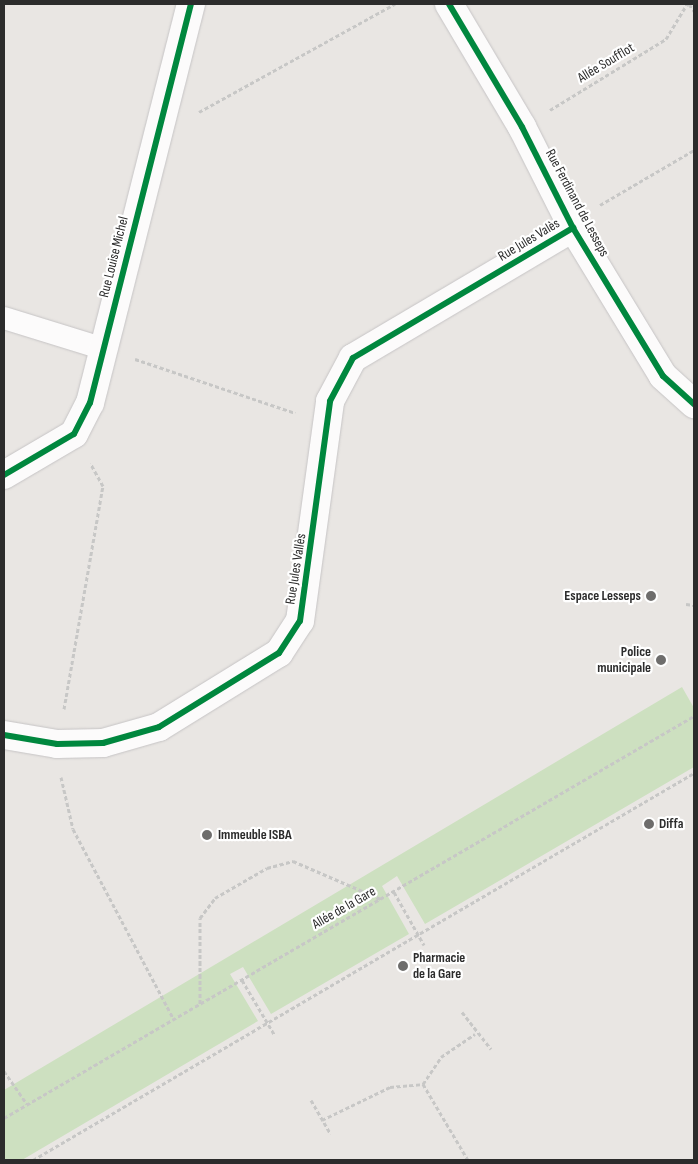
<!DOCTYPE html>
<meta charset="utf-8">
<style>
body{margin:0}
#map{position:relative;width:698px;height:1164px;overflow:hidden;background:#e9e6e3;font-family:"Sofia Sans Condensed",sans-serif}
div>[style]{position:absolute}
.green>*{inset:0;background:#cde0c0}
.path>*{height:3px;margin-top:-1.5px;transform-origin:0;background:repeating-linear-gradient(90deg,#c7c7c6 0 4px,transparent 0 6.5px)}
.roads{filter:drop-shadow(0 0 1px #c6c4c5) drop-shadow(0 0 1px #c6c4c5)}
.service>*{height:22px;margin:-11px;padding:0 11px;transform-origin:11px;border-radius:11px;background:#fcfbfb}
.minor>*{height:28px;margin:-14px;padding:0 14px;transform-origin:14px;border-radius:14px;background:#fcfbfb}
.cycleway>*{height:6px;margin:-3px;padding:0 3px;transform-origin:3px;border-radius:3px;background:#00873e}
.dots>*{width:14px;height:14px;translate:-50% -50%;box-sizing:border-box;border:2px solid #fff;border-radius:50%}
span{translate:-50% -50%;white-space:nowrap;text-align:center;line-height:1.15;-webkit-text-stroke:4.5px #fff;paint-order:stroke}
.street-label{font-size:14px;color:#2c2c2c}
.poi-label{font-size:14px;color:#2c2c2c;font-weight:700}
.right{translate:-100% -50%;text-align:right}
.left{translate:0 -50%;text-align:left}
.frame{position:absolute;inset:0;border:5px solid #2c2c2c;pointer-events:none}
</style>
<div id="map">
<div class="green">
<div style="clip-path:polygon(682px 687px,694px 708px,694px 767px,425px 924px,397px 876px,382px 886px,409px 934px,271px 1014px,243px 967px,230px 974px,258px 1021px,22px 1160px,4px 1160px,4px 1090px)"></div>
</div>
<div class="path">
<div style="left:689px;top:4px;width:9px;rotate:54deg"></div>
<div style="left:550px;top:110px;width:136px;rotate:-31.5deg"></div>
<div style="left:666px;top:39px;width:41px;rotate:-59deg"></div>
<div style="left:199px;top:112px;width:224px;rotate:-28.9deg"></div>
<div style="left:600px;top:205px;width:109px;rotate:-30.3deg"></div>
<div style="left:135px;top:359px;width:169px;rotate:18.6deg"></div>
<div style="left:686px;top:604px;width:8px;rotate:7deg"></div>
<div style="left:64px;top:709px;width:226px;rotate:-80.1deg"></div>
<div style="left:103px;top:486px;width:26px;rotate:-119deg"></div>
<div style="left:61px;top:777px;width:53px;rotate:77deg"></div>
<div style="left:73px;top:829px;width:216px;rotate:62.1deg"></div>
<div style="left:394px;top:892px;width:61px;rotate:60.5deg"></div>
<div style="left:242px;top:980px;width:63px;rotate:59.3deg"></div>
<div style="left:200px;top:1004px;width:86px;rotate:-90deg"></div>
<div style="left:200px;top:918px;width:25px;rotate:-53deg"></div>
<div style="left:215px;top:898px;width:60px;rotate:-30deg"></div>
<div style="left:267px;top:868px;width:27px;rotate:-15deg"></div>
<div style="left:293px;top:861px;width:96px;rotate:23.4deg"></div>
<div style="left:462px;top:1012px;width:47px;rotate:51.9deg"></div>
<div style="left:4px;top:1071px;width:40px;rotate:55.1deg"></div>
<div style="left:423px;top:1084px;width:88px;rotate:59.4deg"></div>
<div style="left:311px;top:1100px;width:39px;rotate:60deg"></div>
<div style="left:4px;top:1118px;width:799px;rotate:-30.23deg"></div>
<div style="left:322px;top:1120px;width:76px;rotate:-25.9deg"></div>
<div style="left:390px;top:1087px;width:33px;rotate:-5deg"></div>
<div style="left:423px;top:1084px;width:32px;rotate:-56deg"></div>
<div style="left:441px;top:1057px;width:41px;rotate:-34.1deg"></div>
<div style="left:33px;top:1160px;width:766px;rotate:-30.35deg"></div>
</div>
<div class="roads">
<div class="service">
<div style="left:4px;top:318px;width:105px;rotate:17.2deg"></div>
</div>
<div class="minor">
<div style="left:449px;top:4px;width:143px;rotate:59.3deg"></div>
<div style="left:522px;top:127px;width:113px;rotate:63.2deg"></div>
<div style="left:573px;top:228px;width:173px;rotate:58.7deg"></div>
<div style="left:663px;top:376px;width:42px;rotate:42.1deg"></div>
<div style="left:4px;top:475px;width:81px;rotate:-30.4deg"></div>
<div style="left:74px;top:434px;width:35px;rotate:-63deg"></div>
<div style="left:90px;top:403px;width:412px;rotate:-75.8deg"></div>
<div style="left:4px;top:735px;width:54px;rotate:9.6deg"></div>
<div style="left:57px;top:744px;width:46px;rotate:-1.2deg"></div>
<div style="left:103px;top:743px;width:58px;rotate:-15.9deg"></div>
<div style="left:159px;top:727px;width:141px;rotate:-31.7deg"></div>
<div style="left:279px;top:653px;width:38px;rotate:-57deg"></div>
<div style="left:300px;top:621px;width:222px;rotate:-82.2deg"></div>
<div style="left:330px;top:401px;width:49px;rotate:-61.9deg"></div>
<div style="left:353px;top:358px;width:256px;rotate:-30.6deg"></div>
</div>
</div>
<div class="cycleway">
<div style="left:449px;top:4px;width:143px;rotate:59.3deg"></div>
<div style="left:522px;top:127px;width:113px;rotate:63.2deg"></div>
<div style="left:573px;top:228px;width:173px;rotate:58.7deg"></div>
<div style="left:663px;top:376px;width:42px;rotate:42.1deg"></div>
<div style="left:4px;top:475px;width:81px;rotate:-30.4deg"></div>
<div style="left:74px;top:434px;width:35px;rotate:-63deg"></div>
<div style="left:90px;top:403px;width:412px;rotate:-75.8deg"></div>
<div style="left:4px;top:735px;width:54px;rotate:9.6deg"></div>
<div style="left:57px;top:744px;width:46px;rotate:-1.2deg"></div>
<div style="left:103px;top:743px;width:58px;rotate:-15.9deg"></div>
<div style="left:159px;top:727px;width:141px;rotate:-31.7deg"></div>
<div style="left:279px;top:653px;width:38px;rotate:-57deg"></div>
<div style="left:300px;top:621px;width:222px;rotate:-82.2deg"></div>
<div style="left:330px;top:401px;width:49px;rotate:-61.9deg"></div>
<div style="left:353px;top:358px;width:256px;rotate:-30.6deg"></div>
</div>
<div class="dots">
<div style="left:651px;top:596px;background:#6e6d6c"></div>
<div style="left:661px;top:660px;background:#6e6d6c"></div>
<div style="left:649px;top:824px;background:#6e6d6c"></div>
<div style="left:207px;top:835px;background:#6e6d6c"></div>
<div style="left:403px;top:966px;background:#6e6d6c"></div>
</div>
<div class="street-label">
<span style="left:606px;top:63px;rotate:-31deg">Allée Soufflot</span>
<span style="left:577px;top:203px;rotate:62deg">Rue Ferdinand de Lesseps</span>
<span style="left:529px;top:240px;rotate:-31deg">Rue Jules Valès</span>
<span style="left:114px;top:257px;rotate:-76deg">Rue Louise Michel</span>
<span style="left:296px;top:569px;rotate:-81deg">Rue Jules Vallès</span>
<span style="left:344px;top:908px;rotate:-30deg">Allée de la Gare</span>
</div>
<div class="poi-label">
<span class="right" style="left:641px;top:596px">Espace Lesseps</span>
<span class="right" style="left:651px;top:660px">Police<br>municipale</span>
<span class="left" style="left:659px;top:824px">Diffa</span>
<span class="left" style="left:218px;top:835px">Immeuble ISBA</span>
<span class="left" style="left:413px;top:966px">Pharmacie<br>de la Gare</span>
</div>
<div class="frame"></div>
</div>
